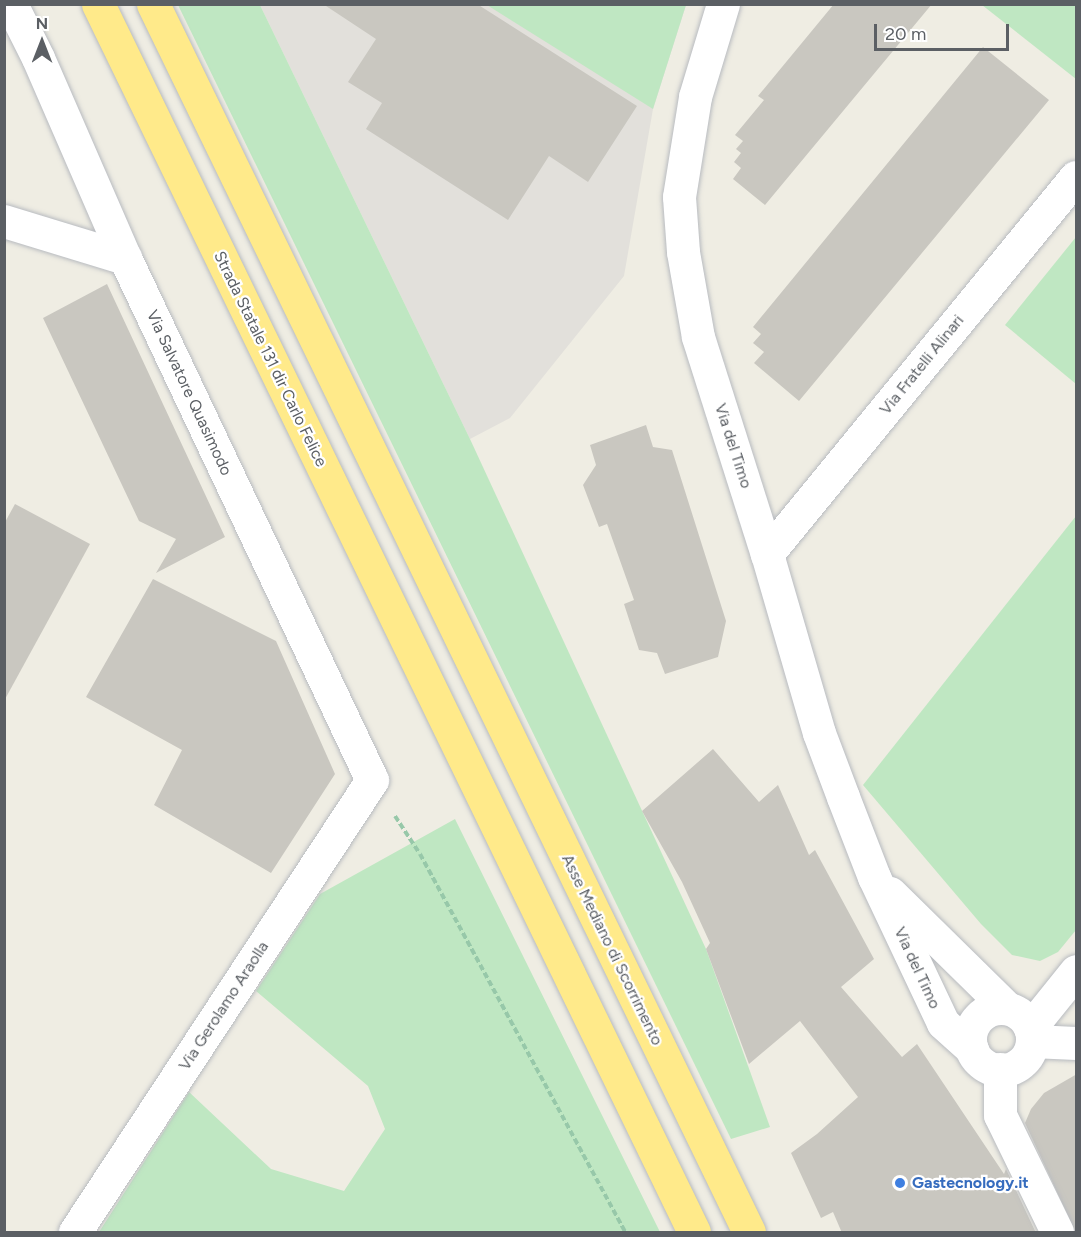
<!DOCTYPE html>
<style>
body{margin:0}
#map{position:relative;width:1081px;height:1237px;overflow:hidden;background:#efede3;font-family:Figtree,sans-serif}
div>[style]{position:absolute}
.industrial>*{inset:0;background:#e2e0db}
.green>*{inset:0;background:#bfe7c2}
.building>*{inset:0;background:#c9c7c0}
.path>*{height:4px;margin-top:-2px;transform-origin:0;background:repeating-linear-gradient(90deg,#97c8a9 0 6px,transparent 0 9px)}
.roads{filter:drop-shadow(0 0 2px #b8bbc0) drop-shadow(0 0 2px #b8bbc0)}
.street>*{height:33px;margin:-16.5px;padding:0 16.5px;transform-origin:16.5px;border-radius:16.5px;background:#fff}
.secondary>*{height:33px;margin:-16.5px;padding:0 16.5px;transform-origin:16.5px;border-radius:16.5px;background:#fff}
.secondary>.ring{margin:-16.5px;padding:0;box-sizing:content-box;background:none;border:33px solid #fff;border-radius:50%}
.highway>*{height:33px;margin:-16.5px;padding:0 16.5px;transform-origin:16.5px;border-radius:16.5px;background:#ffea8a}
.dots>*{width:16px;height:16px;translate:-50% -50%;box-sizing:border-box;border:3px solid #fff;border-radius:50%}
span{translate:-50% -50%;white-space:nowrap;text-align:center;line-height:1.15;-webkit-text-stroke:4.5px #fff;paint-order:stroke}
.street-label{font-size:16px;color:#5b5f64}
.shop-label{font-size:16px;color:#366cbe;font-weight:700}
.left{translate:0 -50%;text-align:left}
.frame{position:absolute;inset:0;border:6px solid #5b5f64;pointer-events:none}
.north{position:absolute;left:12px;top:12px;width:60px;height:60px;-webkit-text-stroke:4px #fff;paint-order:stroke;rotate:0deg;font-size:16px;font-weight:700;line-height:24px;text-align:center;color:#5b5f64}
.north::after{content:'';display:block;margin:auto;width:21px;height:27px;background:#5b5f64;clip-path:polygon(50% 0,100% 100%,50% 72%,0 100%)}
.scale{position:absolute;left:874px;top:24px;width:135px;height:27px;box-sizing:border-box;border:3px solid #5b5f64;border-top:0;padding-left:8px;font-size:18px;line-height:21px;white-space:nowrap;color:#5b5f64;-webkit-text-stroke:4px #fff;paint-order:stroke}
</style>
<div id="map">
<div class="industrial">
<div style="clip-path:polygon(260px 5px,686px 5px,653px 109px,624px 276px,510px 418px,470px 439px)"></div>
</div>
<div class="green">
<div style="clip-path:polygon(178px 5px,260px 5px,470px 439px,706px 949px,770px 1127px,731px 1139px)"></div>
<div style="clip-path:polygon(487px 5px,686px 5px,653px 109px)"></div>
<div style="clip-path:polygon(982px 5px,1076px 5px,1076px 79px)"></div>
<div style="clip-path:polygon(1076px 237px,1076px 384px,1005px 325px)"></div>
<div style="clip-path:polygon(1076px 516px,1076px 930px,1058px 952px,1040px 961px,1012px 955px,981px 924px,863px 785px)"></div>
<div style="clip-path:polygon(455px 819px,660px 1232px,99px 1232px,189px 1092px,271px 1169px,344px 1191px,385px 1129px,368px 1086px,256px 991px,320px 894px)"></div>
</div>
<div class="building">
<div style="clip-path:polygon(323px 4px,477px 4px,637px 106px,588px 182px,549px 156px,508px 220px,366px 129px,382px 103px,348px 82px,376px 39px)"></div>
<div style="clip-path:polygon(834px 4px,932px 4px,765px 205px,733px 179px,741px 168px,734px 162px,741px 153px,736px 149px,743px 141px,735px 135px,764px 100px,758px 96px)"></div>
<div style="clip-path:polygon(983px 47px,1049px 100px,799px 401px,754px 363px,764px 352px,753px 343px,761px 334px,753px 327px)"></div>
<div style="clip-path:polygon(107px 284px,225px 537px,156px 573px,176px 539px,139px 521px,43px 318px)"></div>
<div style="clip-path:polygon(646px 425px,653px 447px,672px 450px,726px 621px,718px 657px,665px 674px,657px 653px,639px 650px,624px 604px,634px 600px,607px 524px,599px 527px,583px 485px,596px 465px,590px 445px)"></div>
<div style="clip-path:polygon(15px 504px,90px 544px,4px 701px,4px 524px)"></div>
<div style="clip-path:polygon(153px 579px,276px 641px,335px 774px,271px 873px,154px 805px,182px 750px,86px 697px)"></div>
<div style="clip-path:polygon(713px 749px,759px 802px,778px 785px,809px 855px,815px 850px,874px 959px,841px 987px,902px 1057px,917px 1044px,1004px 1174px,1006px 1169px,1036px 1233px,842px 1233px,833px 1212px,821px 1218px,791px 1153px,817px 1134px,858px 1097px,800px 1021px,749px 1064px,706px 949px,710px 943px,682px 882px,642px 811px)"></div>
<div style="clip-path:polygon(1077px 1074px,1077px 1233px,1076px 1233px,1025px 1123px,1031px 1109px,1044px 1093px)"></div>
</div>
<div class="path">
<div style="left:395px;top:816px;width:45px;rotate:56.7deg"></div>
<div style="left:420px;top:854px;width:430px;rotate:61.5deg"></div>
</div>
<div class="roads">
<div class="street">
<div style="left:11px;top:4px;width:60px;rotate:63.4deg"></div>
<div style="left:38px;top:58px;width:218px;rotate:66.5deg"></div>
<div style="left:125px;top:258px;width:577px;rotate:64.68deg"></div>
<div style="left:372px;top:780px;width:541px;rotate:123.31deg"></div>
<div style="left:723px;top:4px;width:97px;rotate:106.8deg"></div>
<div style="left:695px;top:97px;width:101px;rotate:99.1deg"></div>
<div style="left:679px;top:197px;width:55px;rotate:85.8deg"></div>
<div style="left:683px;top:252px;width:86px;rotate:80deg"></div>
<div style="left:698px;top:337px;width:228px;rotate:72.4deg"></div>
<div style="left:767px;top:554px;width:186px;rotate:73.8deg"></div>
<div style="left:819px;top:733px;width:68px;rotate:69.4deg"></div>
<div style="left:843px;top:797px;width:86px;rotate:68.8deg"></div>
<div style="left:874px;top:877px;width:161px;rotate:64.7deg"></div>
<div style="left:943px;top:1023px;width:39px;rotate:42deg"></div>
<div style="left:4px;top:221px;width:127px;rotate:17deg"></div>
<div style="left:767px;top:554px;width:487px;rotate:-50.7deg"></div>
<div style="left:890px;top:893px;width:164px;rotate:44.5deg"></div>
<div style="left:1000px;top:1069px;width:46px;rotate:90deg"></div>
<div style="left:1000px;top:1115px;width:130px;rotate:64deg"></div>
</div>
<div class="secondary">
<div class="ring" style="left:970px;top:1008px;width:29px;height:29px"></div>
<div style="left:1030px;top:1028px;width:73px;rotate:-51.1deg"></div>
<div style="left:1032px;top:1041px;width:44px;rotate:2.6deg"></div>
</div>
<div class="highway">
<div style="left:98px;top:4px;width:1365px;rotate:64.11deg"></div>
<div style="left:153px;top:4px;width:1365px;rotate:64.11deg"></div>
</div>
</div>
<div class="dots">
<div style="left:900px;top:1183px;background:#3f7fe0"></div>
</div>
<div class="street-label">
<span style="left:270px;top:359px;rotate:64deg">Strada Statale 131 dir Carlo Felice</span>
<span style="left:922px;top:365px;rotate:-51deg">Via Fratelli Alinari</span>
<span style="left:189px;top:393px;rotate:65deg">Via Salvatore Quasimodo</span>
<span style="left:733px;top:446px;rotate:72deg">Via del Timo</span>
<span style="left:612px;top:950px;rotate:64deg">Asse Mediano di Scorrimento</span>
<span style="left:917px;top:968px;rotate:65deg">Via del Timo</span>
<span style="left:224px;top:1006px;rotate:-57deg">Via Gerolamo Araolla</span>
</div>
<div class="shop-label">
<span class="left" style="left:912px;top:1183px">Gastecnology.it</span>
</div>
<div class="frame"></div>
<div class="north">N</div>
<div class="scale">20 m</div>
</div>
